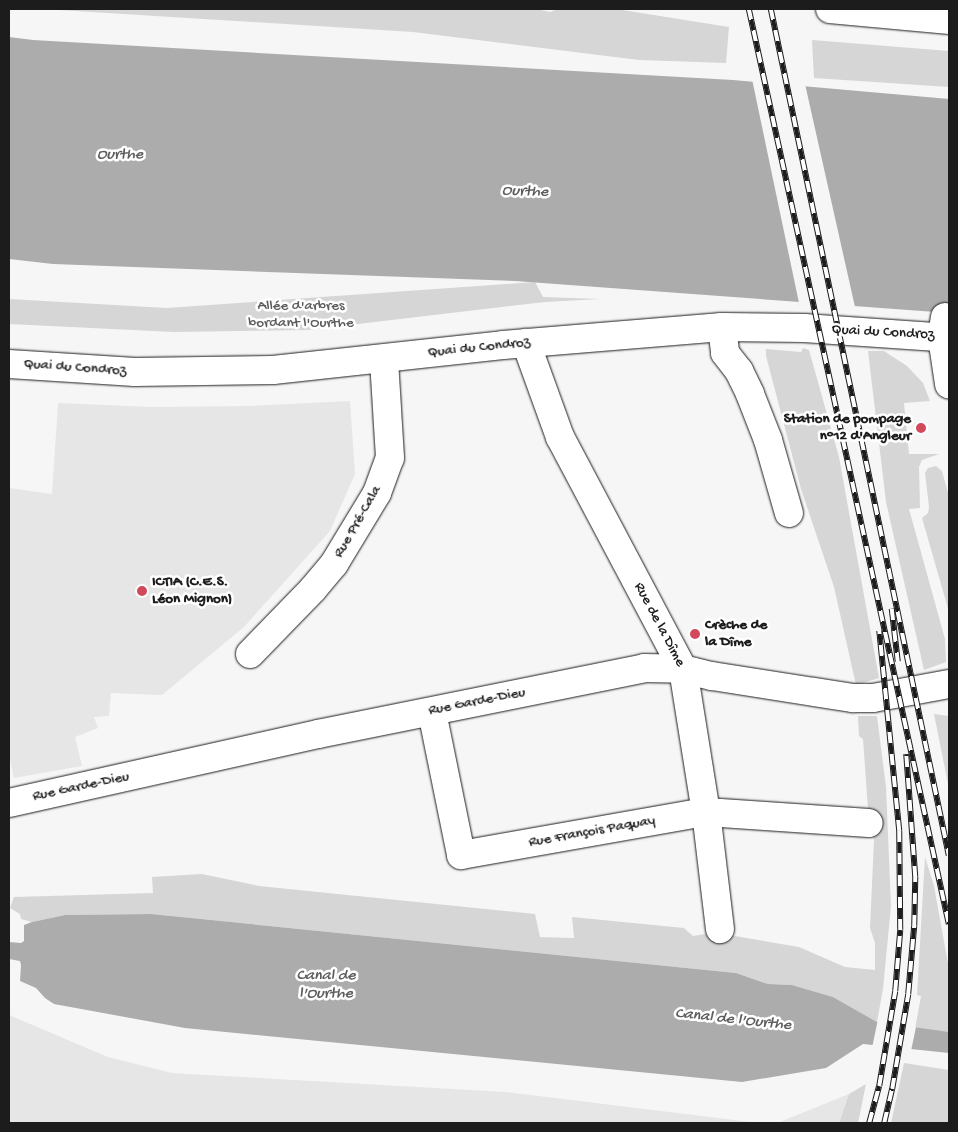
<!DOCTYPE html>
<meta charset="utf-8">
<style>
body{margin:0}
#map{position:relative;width:958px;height:1132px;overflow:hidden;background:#f6f6f6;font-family:"Gochi Hand",sans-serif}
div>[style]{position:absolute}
.built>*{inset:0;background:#e6e6e6}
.green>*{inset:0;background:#d6d6d6}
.water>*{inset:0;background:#acacac}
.pier>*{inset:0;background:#f6f6f6}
.roads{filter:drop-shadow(0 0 1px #1c1c1c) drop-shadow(0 0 1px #1c1c1c)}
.street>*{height:28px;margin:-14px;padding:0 14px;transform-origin:14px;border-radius:14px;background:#fff}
.rail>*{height:5.5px;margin-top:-2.75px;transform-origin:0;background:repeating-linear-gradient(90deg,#fff 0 11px,#1c1c1c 0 22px);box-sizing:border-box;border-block:1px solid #1c1c1c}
.dots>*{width:14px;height:14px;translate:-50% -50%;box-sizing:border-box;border:2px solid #fff;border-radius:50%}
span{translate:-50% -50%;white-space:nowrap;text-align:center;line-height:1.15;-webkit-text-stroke:5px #fff;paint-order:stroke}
.park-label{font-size:15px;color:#5d5d5d}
.street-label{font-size:15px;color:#1c1c1c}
.poi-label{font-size:15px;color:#1c1c1c;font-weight:700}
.right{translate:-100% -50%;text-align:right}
.left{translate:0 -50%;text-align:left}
.water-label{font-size:16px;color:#5d5d5d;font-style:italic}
.frame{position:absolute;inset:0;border:10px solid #1c1c1c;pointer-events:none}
</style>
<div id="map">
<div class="built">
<div style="clip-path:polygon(350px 401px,355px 474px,330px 531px,244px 627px,162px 695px,111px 693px,109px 716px,94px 717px,98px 728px,75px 737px,82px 766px,14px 778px,9px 755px,9px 488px,52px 494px,58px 403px,153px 407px,250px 406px)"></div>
<div style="clip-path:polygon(9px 1015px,108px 1057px,172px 1073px,506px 1092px,759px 1123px,9px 1123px)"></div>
<div style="clip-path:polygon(849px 1094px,839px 1123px,777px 1123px)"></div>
</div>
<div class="green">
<div style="clip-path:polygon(43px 9px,536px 9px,550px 12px,558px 9px,616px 9px,729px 27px,726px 63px,639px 60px,413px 32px)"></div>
<div style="clip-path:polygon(812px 40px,949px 51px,949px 87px,814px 78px)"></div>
<div style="clip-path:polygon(535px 282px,543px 297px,600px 299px,545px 302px,307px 330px,174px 332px,9px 324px,9px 299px,167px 308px)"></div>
<div style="clip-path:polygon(803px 348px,809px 350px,839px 457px,879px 678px,856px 685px,834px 587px,801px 489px,766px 356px,766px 349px,801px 352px)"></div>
<div style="clip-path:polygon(868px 351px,884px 351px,907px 366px,923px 383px,930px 401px,904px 403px,909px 454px,939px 454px,922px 460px,919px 467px,920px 508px,909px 509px,945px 639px,946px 662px,924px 670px,886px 502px)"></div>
<div style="clip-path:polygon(936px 466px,942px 471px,948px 493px,949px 612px,922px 518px,928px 513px,929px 507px,925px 473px,928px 468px)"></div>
<div style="clip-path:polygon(934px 714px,949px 716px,949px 788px,948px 784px)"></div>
<div style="clip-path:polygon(858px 716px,877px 716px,886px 787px,891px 906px,883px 989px,877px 1022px,833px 997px,792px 985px,768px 984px,736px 973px,151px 914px,65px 915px,32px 922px,21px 919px,20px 914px,10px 908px,14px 897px,153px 893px,152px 877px,202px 874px,259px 886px,535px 914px,540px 937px,574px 938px,572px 917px,684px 928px,693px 936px,705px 934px,735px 936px,799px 947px,845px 967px,875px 970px,875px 943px,870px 928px,874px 840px,868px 809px,863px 739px,859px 736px)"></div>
<div style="clip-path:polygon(925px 857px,934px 886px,949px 969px,949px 1032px,915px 1029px,921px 996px,917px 995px)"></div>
<div style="clip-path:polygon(904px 1063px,949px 1070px,949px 1123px,891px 1123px)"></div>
<div style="clip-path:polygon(866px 1084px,858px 1123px,839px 1123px,849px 1094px)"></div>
</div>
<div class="water">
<div style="clip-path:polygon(9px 37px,33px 40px,733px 80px,949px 99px,949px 313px,515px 281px,53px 264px,9px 259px)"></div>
<div style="clip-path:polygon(151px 914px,736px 973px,768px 984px,792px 985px,833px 997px,877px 1022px,949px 1032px,949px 1053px,863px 1044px,826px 1068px,742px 1082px,185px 1028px,54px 1004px,45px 998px,36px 988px,20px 981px,21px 965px,20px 961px,9px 959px,9px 942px,21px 943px,24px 941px,24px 925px,32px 922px,65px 915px)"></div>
</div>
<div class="pier">
<div style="clip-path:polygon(752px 79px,805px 84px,855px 307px,799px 303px)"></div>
<div style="clip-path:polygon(878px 1019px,916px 1027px,911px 1051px,872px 1048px)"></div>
</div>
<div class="roads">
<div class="street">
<div style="left:830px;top:9px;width:120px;rotate:5.3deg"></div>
<div style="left:945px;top:317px;width:20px;rotate:99deg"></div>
<div style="left:942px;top:337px;width:48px;rotate:81.5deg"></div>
<div style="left:722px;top:327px;width:26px;rotate:83deg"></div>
<div style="left:725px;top:353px;width:23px;rotate:52deg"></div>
<div style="left:739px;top:371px;width:25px;rotate:64deg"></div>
<div style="left:750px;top:394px;width:49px;rotate:68.6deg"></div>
<div style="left:768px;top:440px;width:76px;rotate:74deg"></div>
<div style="left:526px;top:343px;width:100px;rotate:70.1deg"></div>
<div style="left:560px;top:437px;width:263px;rotate:62.1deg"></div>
<div style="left:683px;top:669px;width:145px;rotate:80.9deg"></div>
<div style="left:706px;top:812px;width:118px;rotate:83.2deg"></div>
<div style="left:9px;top:364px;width:126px;rotate:3.6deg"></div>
<div style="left:135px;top:372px;width:138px;rotate:-0.8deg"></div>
<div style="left:273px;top:370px;width:231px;rotate:-6.2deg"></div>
<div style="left:503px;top:345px;width:220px;rotate:-4.7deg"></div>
<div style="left:722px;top:327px;width:82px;rotate:0.7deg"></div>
<div style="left:804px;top:328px;width:145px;rotate:3.9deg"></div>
<div style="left:250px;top:654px;width:91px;rotate:-45.9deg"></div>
<div style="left:313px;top:589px;width:33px;rotate:-50deg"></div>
<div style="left:334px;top:564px;width:83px;rotate:-58.8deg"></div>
<div style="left:377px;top:493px;width:37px;rotate:-70deg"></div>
<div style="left:390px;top:458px;width:99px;rotate:-93.5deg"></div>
<div style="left:432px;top:712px;width:146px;rotate:78.5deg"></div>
<div style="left:461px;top:855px;width:249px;rotate:-10deg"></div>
<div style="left:706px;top:812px;width:163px;rotate:3.9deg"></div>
<div style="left:9px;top:803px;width:317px;rotate:-12.6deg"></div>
<div style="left:318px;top:734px;width:333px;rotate:-11.4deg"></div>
<div style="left:644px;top:668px;width:39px;rotate:1deg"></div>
<div style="left:683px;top:669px;width:30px;rotate:14deg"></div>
<div style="left:712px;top:676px;width:143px;rotate:8.9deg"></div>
<div style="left:853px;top:698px;width:20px"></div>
<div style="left:873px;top:698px;width:77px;rotate:-10.4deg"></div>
</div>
</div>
<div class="rail">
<div style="left:749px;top:9px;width:937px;rotate:77.67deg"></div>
<div style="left:771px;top:9px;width:865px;rotate:78.12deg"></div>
<div style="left:892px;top:609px;width:53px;rotate:83.5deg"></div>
<div style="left:869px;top:1123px;width:38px;rotate:-75deg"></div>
<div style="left:879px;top:1086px;width:96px;rotate:-80.4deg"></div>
<div style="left:895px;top:991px;width:61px;rotate:-85.3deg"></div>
<div style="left:900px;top:930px;width:99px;rotate:-90.6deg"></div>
<div style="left:899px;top:831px;width:201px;rotate:-95.7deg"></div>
<div style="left:884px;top:1123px;width:35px;rotate:-77deg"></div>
<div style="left:892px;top:1089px;width:96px;rotate:-80.4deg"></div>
<div style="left:908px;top:994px;width:68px;rotate:-85deg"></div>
<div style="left:914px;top:926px;width:49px;rotate:-88.8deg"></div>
<div style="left:915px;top:877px;width:123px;rotate:-94.2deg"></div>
</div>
<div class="dots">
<div style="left:921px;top:428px;background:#d1495b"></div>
<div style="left:142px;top:591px;background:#d1495b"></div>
<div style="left:695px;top:634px;background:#d1495b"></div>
</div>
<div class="park-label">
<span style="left:301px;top:315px">Allée d'arbres<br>bordant l'Ourthe</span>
</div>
<div class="street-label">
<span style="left:883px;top:333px;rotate:3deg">Quai du Condroz</span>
<span style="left:479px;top:348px;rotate:-6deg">Quai du Condroz</span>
<span style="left:75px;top:368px;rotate:4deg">Quai du Condroz</span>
<span style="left:358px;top:522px;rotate:-60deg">Rue Pré-Cala</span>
<span style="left:659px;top:625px;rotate:62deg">Rue de la Dîme</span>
<span style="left:477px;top:702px;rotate:-11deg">Rue Garde-Dieu</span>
<span style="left:81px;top:787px;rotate:-12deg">Rue Garde-Dieu</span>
<span style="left:592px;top:832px;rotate:-10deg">Rue François Paquay</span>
</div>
<div class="poi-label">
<span class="right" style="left:911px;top:428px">Station de pompage<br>n°12 d'Angleur</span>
<span class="left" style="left:152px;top:591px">ICTIA (C.E.S.<br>Léon Mignon)</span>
<span class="left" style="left:705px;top:634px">Crèche de<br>la Dîme</span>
</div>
<div class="water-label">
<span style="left:120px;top:156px">Ourthe</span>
<span style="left:525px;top:193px;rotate:2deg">Ourthe</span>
<span style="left:326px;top:986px">Canal de<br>l'Ourthe</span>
<span style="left:733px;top:1021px;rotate:6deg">Canal de l'Ourthe</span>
</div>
<div class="frame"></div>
</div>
